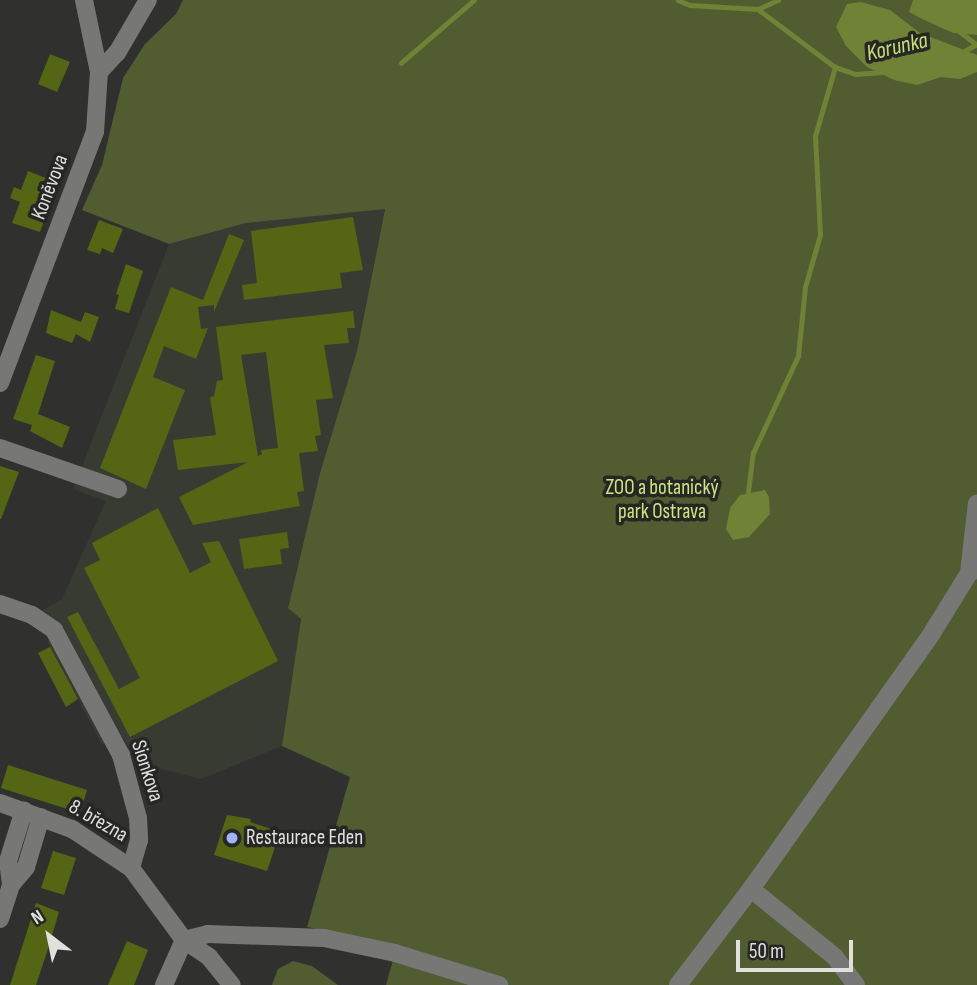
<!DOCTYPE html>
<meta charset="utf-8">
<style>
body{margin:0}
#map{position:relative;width:977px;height:985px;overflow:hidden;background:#30312e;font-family:"Sofia Sans Condensed",sans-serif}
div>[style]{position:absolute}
.built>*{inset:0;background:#383b32}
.green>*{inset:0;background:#515c31}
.water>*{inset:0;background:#6f8235}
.stream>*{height:4.5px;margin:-2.25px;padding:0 2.25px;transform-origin:2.25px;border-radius:2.25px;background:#6f8235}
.building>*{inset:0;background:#546513}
.minor>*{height:18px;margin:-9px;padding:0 9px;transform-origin:9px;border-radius:9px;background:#777776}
.dots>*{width:19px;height:19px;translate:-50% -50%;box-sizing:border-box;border:4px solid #262724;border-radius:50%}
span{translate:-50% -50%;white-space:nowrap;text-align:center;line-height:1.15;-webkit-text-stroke:7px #262724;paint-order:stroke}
.street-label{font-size:21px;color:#e0e0de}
.park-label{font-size:21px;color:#cce77e}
.poi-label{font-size:21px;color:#e0e0de}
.left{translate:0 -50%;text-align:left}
.water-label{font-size:23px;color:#c5e077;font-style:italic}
.north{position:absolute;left:14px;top:901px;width:70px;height:70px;-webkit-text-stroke:5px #262724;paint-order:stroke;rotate:328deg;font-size:19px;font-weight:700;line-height:28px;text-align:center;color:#e0e0de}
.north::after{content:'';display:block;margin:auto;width:24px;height:32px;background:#e0e0de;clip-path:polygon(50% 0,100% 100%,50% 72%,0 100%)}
.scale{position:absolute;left:736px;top:940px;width:117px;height:32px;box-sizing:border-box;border:4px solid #e0e0de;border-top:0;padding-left:9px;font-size:21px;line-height:24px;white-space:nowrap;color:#e0e0de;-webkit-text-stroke:5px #262724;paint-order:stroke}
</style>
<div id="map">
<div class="built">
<div style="clip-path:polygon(385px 208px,357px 351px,320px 473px,288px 607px,301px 619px,282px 746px,201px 779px,138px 763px,122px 736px,102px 745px,78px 699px,66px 707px,38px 653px,50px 647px,47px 642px,65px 631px,39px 612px,62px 599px,106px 501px,73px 489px,169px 244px,246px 223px)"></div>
</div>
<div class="green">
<div style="clip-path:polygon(183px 0,977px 0,977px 985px,386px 985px,397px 946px,307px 927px,350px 777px,282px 746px,301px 619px,288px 608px,320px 473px,357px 351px,385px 209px,246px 223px,169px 244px,82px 210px,102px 165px,123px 78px,145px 44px,176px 14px)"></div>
<div style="clip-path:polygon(293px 961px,312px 966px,338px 985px,272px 985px,278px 969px)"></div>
</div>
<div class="water">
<div style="clip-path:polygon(913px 0,977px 0,977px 35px,953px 33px,922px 19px,909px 12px)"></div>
<div style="clip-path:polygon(861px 2px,890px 10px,920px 33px,977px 55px,977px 72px,960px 79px,941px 77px,917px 85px,894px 80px,867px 67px,846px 46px,836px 27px,847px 4px)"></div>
<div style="clip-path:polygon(765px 490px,769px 497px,770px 514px,749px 537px,733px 540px,726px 529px,730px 508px,740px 495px)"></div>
</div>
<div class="stream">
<div style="left:678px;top:0;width:13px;rotate:23deg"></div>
<div style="left:690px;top:5px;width:68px;rotate:3.4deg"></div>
<div style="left:758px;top:9px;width:96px;rotate:37deg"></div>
<div style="left:835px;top:67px;width:21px;rotate:19deg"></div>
<div style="left:855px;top:74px;width:28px;rotate:-4deg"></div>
<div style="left:758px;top:9px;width:22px;rotate:-24deg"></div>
<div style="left:958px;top:30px;width:23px;rotate:38deg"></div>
<div style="left:963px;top:52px;width:16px;rotate:-30deg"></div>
<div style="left:401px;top:63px;width:96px;rotate:-40.8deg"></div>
<div style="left:748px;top:492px;width:39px;rotate:-83deg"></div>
<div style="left:753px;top:453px;width:107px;rotate:-65.1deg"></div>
<div style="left:798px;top:356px;width:69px;rotate:-84.2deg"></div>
<div style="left:805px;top:287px;width:54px;rotate:-73.9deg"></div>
<div style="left:820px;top:235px;width:99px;rotate:-92.9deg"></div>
<div style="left:815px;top:136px;width:72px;rotate:-73.8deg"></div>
</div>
<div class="building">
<div style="clip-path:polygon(50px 54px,70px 62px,57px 92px,38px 84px)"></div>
<div style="clip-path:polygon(28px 171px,58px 183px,40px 232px,12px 223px,20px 202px,10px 198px,14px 187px,21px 190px)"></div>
<div style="clip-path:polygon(353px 217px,363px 270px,340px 273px,342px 288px,244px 300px,242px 285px,257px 283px,251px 231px)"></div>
<div style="clip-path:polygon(99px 220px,123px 229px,113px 253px,102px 248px,100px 254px,87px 250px)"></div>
<div style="clip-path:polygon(229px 234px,244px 240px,214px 312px,214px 305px,198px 307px,201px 329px,208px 328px,196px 359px,164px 346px,153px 377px,185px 390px,146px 489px,100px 468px,171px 287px,203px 300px)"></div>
<div style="clip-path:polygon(126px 264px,143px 271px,129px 313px,115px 309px,119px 295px,116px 294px)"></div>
<div style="clip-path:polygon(51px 310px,81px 322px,85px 312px,99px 317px,90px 342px,76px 334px,72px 343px,46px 333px)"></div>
<div style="clip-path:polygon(evenodd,353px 311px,355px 328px,347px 328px,349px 343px,324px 345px,333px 398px,316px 400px,321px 435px,315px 436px,318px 451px,299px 453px,304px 491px,297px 492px,300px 506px,193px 525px,179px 497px,248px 462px,178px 470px,173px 440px,216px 435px,210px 397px,214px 396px,217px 381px,223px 380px,216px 327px,353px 311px,266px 352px,278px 448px,261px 450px,262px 454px,258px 456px,241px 355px,266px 352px)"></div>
<div style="clip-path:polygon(36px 355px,55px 361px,38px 414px,70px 427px,62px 448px,30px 431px,32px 425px,13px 419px)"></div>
<div style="clip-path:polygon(0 466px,19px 472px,1px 519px,0 519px)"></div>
<div style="clip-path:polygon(158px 508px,190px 573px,211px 562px,202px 543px,219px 541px,278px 661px,130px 737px,67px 617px,78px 612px,119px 689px,140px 678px,84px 568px,100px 560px,92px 543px)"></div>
<div style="clip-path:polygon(287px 532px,289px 548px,280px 549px,282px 564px,244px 569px,239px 539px)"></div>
<div style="clip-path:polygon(50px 647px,78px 699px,66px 707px,38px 653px)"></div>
<div style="clip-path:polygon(8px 765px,87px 790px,80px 813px,1px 788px)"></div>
<div style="clip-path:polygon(227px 815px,251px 819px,250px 822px,280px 832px,267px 871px,214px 855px)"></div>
<div style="clip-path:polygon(53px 851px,76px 858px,64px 895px,41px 888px)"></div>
<div style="clip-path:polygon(36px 903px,59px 912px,47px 952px,36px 985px,10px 985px)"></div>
<div style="clip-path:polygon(127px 941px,148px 950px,134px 985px,108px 985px)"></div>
</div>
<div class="minor">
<div style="left:99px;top:72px;width:26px;rotate:-47deg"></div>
<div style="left:117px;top:53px;width:61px;rotate:-59.7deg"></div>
<div style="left:0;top:383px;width:268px;rotate:-69.3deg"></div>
<div style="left:95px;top:132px;width:60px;rotate:-86.2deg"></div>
<div style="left:99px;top:72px;width:74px;rotate:-101.8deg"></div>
<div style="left:0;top:448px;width:125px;rotate:19.2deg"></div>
<div style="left:969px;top:573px;width:70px;rotate:-83.5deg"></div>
<div style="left:0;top:604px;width:34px;rotate:19deg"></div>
<div style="left:32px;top:615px;width:27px;rotate:34deg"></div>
<div style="left:54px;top:630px;width:142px;rotate:61.8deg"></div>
<div style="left:121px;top:755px;width:65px;rotate:74.9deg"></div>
<div style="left:138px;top:818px;width:22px;rotate:87deg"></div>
<div style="left:139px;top:840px;width:29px;rotate:106deg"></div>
<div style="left:0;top:803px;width:77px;rotate:19.9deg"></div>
<div style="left:72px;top:829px;width:71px;rotate:33.5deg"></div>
<div style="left:131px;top:868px;width:89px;rotate:53.6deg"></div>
<div style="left:184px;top:940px;width:30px;rotate:34deg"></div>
<div style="left:209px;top:957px;width:36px;rotate:51deg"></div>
<div style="left:11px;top:885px;width:24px;rotate:-97deg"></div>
<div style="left:8px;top:861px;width:53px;rotate:-72.6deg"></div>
<div style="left:0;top:919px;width:36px;rotate:-72deg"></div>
<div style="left:11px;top:885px;width:23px;rotate:-50deg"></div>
<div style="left:26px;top:867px;width:52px;rotate:-73.3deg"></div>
<div style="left:184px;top:940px;width:25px;rotate:-14deg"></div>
<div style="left:208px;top:934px;width:116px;rotate:2deg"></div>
<div style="left:324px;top:938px;width:73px;rotate:11.9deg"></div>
<div style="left:395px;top:953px;width:109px;rotate:17.1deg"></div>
<div style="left:164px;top:985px;width:49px;rotate:-66deg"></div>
<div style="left:678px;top:985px;width:121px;rotate:-52.8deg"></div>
<div style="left:856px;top:985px;width:35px;rotate:-127deg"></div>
<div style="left:835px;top:957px;width:108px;rotate:-141deg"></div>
<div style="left:751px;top:889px;width:314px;rotate:-54.7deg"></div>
<div style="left:932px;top:633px;width:70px;rotate:-58.3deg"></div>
<div style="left:969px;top:573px;width:9px;rotate:-27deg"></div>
</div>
<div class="dots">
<div style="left:232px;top:838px;background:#9eb4fd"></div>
</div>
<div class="street-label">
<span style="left:50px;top:187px;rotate:-69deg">Koněvova</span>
<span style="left:147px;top:771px;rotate:72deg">Sionkova</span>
<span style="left:98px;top:821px;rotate:30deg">8. března</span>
</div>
<div class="park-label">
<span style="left:662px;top:500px">ZOO a botanický<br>park Ostrava</span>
</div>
<div class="poi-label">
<span class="left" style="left:246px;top:838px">Restaurace Eden</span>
</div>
<div class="water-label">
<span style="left:897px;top:47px;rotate:-13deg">Korunka</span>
</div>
<div class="north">N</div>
<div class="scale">50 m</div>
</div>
